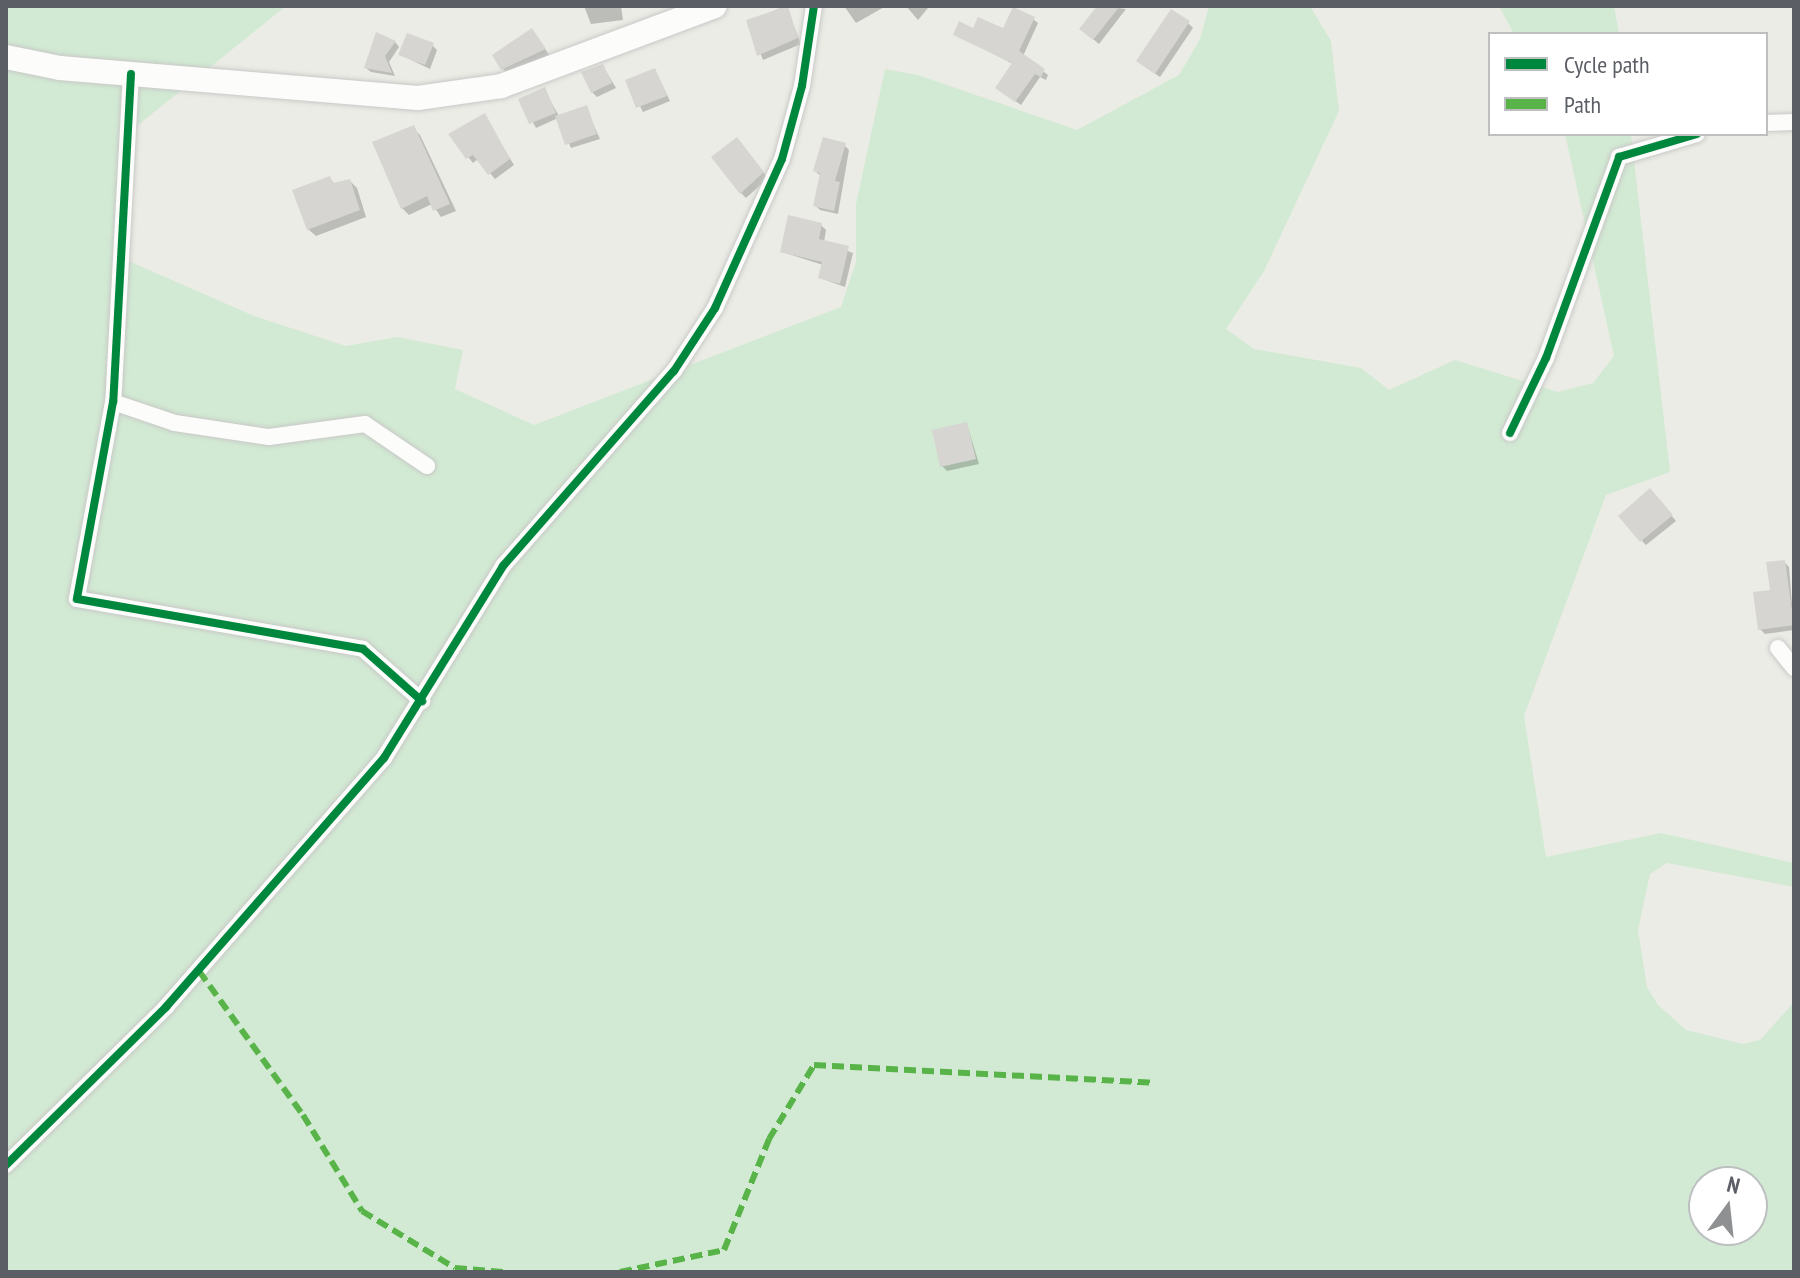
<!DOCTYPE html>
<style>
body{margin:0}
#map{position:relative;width:1800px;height:1278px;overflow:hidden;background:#ecece6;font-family:"PT Sans Narrow",sans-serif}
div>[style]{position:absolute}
.green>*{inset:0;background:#d2ead3}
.shadow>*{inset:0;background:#0003}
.building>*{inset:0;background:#d6d5d1}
.roads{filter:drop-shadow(0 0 2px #c8c8c7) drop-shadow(0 0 2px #c8c8c7)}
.street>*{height:16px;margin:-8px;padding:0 8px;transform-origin:8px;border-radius:8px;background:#fcfcfb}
.secondary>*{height:24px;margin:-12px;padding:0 12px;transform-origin:12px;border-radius:12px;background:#fcfcfb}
.quiet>*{height:6px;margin-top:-3px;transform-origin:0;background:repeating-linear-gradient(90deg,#58b448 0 12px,transparent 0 18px)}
.cycleway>*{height:8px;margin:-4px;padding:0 4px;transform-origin:4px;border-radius:4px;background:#00873e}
span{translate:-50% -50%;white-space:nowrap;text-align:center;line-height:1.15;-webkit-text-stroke:6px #fff;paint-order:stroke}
.frame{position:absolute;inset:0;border:8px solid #5b5e65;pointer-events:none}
.legend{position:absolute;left:1488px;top:32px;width:280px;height:104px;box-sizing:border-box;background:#fff;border:2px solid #bdbfc1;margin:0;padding:10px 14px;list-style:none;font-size:24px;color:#5b5e65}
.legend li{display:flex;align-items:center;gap:16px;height:40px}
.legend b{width:40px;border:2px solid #bdbfc1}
.north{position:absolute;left:1688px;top:1166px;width:80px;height:80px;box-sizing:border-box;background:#fff;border:2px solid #bdbfc1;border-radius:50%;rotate:15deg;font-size:22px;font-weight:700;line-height:32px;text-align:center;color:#5b5e65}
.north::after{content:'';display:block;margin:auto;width:28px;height:36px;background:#8e9092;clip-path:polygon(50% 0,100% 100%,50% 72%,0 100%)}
</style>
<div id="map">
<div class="green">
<div style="clip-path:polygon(evenodd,6px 6px,286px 6px,122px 138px,124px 259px,254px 316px,346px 346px,397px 337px,463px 350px,455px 389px,534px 425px,841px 307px,856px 262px,856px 204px,885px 69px,918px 75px,1077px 130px,1179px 75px,1200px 39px,1209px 6px,1310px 6px,1331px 41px,1339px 111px,1264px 271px,1226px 329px,1254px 349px,1361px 368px,1389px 390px,1455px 360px,1558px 392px,1593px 383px,1614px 356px,1565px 134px,1631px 134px,1670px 472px,1606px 495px,1524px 716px,1546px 857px,1661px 833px,1794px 863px,1794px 887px,1667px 863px,1650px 874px,1638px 930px,1647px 987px,1658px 1005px,1686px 1030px,1743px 1044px,1760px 1040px,1794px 1002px,1794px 1272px,6px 1272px,6px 6px,1704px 1182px,1752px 1182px,1752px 1230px,1704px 1230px,1704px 1182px)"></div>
<div style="clip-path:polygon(1499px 6px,1614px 6px,1619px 34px,1514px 34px)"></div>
</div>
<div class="shadow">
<div style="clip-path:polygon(584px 6px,621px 6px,623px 20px,591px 24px)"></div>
<div style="clip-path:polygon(786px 6px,801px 44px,763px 60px,748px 21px)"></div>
<div style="clip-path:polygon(844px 6px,886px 6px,856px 23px)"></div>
<div style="clip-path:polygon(906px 6px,927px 6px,928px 8px,918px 20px)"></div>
<div style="clip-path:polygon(1100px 6px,1126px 9px,1099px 44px,1087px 34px)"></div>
<div style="clip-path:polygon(1033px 19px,1038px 23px,1023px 56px,1048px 75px,1046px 80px,1040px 77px,1021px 105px,1002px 92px,1013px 64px,955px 34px,1004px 31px)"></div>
<div style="clip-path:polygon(1188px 23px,1193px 28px,1160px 77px,1144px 66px)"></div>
<div style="clip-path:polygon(537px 36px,549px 55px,508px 74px,503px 69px)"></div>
<div style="clip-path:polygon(395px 42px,399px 47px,389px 62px,395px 76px,371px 72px,366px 68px)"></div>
<div style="clip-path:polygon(432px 45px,437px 50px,430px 69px,401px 55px)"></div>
<div style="clip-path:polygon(603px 66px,616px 88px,597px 97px,592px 92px)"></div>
<div style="clip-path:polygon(655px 70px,670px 101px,643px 112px,627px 81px)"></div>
<div style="clip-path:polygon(544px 90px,559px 116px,586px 108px,600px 139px,571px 148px,558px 118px,536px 128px,521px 100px)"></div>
<div style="clip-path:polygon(484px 116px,514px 165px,495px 179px,478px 159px,473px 163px,450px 135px)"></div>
<div style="clip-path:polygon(413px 128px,420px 135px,456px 211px,441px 217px,432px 204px,409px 215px,402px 208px)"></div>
<div style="clip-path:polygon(742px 145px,768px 178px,746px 198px,741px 193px)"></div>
<div style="clip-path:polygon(844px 145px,849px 150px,838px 214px,820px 210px,815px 205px,821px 176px,815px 171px)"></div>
<div style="clip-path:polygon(330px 179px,336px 185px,350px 181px,357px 188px,366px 217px,316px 236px,308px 229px)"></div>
<div style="clip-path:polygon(821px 225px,826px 230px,824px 242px,853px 253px,845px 287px,820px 278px,823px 265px,782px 252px)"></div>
<div style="clip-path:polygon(967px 424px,979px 464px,947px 471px,942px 466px)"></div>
<div style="clip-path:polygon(1655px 496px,1676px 521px,1646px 545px,1642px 541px)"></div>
<div style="clip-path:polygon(1784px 562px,1789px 567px,1794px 630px,1765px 634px,1760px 629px)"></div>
</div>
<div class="building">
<div style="clip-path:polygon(788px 6px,798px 38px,757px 56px,746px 20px)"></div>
<div style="clip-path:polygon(1097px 6px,1120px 6px,1093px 40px,1079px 29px)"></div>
<div style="clip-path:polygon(1013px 7px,1035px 17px,1019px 51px,1045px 69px,1041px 77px,1035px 74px,1015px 102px,995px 88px,1012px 63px,953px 35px,959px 21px,973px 28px,978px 17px,1003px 28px)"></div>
<div style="clip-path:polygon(1171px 9px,1190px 21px,1155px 74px,1136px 61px)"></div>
<div style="clip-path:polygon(532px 28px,546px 49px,501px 70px,492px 55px)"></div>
<div style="clip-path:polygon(376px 32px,396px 41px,385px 56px,392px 73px,364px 68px)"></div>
<div style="clip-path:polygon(407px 33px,434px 43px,425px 65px,398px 55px)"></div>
<div style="clip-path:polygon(603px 64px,612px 83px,591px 93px,581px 72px)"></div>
<div style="clip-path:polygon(655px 68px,667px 96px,636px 108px,625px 80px)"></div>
<div style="clip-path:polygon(545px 87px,556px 113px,529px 124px,518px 99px)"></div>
<div style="clip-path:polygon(587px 105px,597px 134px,565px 145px,555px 116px)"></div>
<div style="clip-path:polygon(485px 113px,510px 159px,488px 175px,473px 155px,466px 159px,448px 134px)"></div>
<div style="clip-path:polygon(414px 125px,450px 204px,433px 211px,427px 196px,401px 209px,372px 142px)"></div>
<div style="clip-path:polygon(737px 137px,764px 172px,740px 194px,711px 157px)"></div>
<div style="clip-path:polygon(823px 137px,846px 143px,835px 181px,840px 182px,834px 211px,813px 206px,820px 173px,813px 171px)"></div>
<div style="clip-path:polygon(330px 176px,333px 183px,350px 179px,360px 210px,307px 230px,292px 190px)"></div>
<div style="clip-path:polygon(788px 215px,822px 223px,819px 239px,849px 246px,840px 284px,818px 278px,822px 262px,780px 252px)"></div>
<div style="clip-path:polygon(967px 422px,976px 459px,940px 467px,932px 430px)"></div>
<div style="clip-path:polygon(1650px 488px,1673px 515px,1640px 542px,1618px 516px)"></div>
<div style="clip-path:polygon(1785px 560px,1794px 625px,1758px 630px,1753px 592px,1770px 590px,1766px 562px)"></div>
</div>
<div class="roads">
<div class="street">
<div style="left:131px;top:74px;width:328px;rotate:93.1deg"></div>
<div style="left:113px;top:402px;width:200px;rotate:100.4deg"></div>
<div style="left:77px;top:599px;width:290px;rotate:9.9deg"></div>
<div style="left:363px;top:649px;width:79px;rotate:41.4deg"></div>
<div style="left:1766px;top:123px;width:28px;rotate:-2deg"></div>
<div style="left:113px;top:402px;width:65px;rotate:18.7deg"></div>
<div style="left:175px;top:423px;width:95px;rotate:8.5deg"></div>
<div style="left:269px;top:437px;width:97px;rotate:-7.7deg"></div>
<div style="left:365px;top:424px;width:75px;rotate:34.1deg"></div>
<div style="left:1510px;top:433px;width:83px;rotate:-64.4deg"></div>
<div style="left:1546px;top:358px;width:214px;rotate:-70deg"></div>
<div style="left:1619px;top:157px;width:81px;rotate:-16.4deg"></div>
<div style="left:1778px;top:648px;width:26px;rotate:51deg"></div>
<div style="left:6px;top:1165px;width:225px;rotate:-44.6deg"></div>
<div style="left:166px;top:1007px;width:331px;rotate:-48.8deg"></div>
<div style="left:384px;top:758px;width:226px;rotate:-58.2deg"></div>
<div style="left:503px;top:566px;width:259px;rotate:-48.8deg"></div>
<div style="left:674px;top:371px;width:75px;rotate:-56.9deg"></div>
<div style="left:715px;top:308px;width:163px;rotate:-65.8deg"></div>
<div style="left:782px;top:159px;width:76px;rotate:-74.7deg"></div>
<div style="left:802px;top:86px;width:81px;rotate:-81.5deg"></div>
</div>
<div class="secondary">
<div style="left:6px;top:57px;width:55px;rotate:11.5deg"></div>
<div style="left:60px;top:68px;width:359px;rotate:4.8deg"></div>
<div style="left:418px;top:98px;width:84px;rotate:-8.2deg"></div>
<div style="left:501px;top:86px;width:228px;rotate:-20.5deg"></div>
</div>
</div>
<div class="quiet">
<div style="left:199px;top:971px;width:178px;rotate:54.2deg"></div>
<div style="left:303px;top:1115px;width:113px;rotate:58.4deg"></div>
<div style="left:362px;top:1211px;width:109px;rotate:31.5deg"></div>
<div style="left:455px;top:1268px;width:48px;rotate:4.8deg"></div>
<div style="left:620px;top:1272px;width:106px;rotate:-11.9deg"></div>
<div style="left:724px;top:1250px;width:120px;rotate:-67.9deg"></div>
<div style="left:769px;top:1139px;width:87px;rotate:-58.7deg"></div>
<div style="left:814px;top:1065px;width:340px;rotate:3deg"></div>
</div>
<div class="cycleway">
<div style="left:131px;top:74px;width:328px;rotate:93.1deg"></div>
<div style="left:113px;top:402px;width:200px;rotate:100.4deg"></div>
<div style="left:77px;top:599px;width:290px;rotate:9.9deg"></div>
<div style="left:363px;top:649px;width:79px;rotate:41.4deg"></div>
<div style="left:1510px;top:433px;width:83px;rotate:-64.4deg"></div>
<div style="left:1546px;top:358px;width:214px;rotate:-70deg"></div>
<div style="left:1619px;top:157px;width:81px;rotate:-16.4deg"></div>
<div style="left:6px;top:1165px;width:225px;rotate:-44.6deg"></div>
<div style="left:166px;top:1007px;width:331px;rotate:-48.8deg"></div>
<div style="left:384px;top:758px;width:226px;rotate:-58.2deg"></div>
<div style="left:503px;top:566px;width:259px;rotate:-48.8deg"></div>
<div style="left:674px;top:371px;width:75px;rotate:-56.9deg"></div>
<div style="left:715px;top:308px;width:163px;rotate:-65.8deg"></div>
<div style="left:782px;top:159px;width:76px;rotate:-74.7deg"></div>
<div style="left:802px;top:86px;width:81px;rotate:-81.5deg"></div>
</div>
<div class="frame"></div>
<ul class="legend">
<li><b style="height:10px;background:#00873e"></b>Cycle path</li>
<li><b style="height:10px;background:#58b448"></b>Path</li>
</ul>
<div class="north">N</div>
</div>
